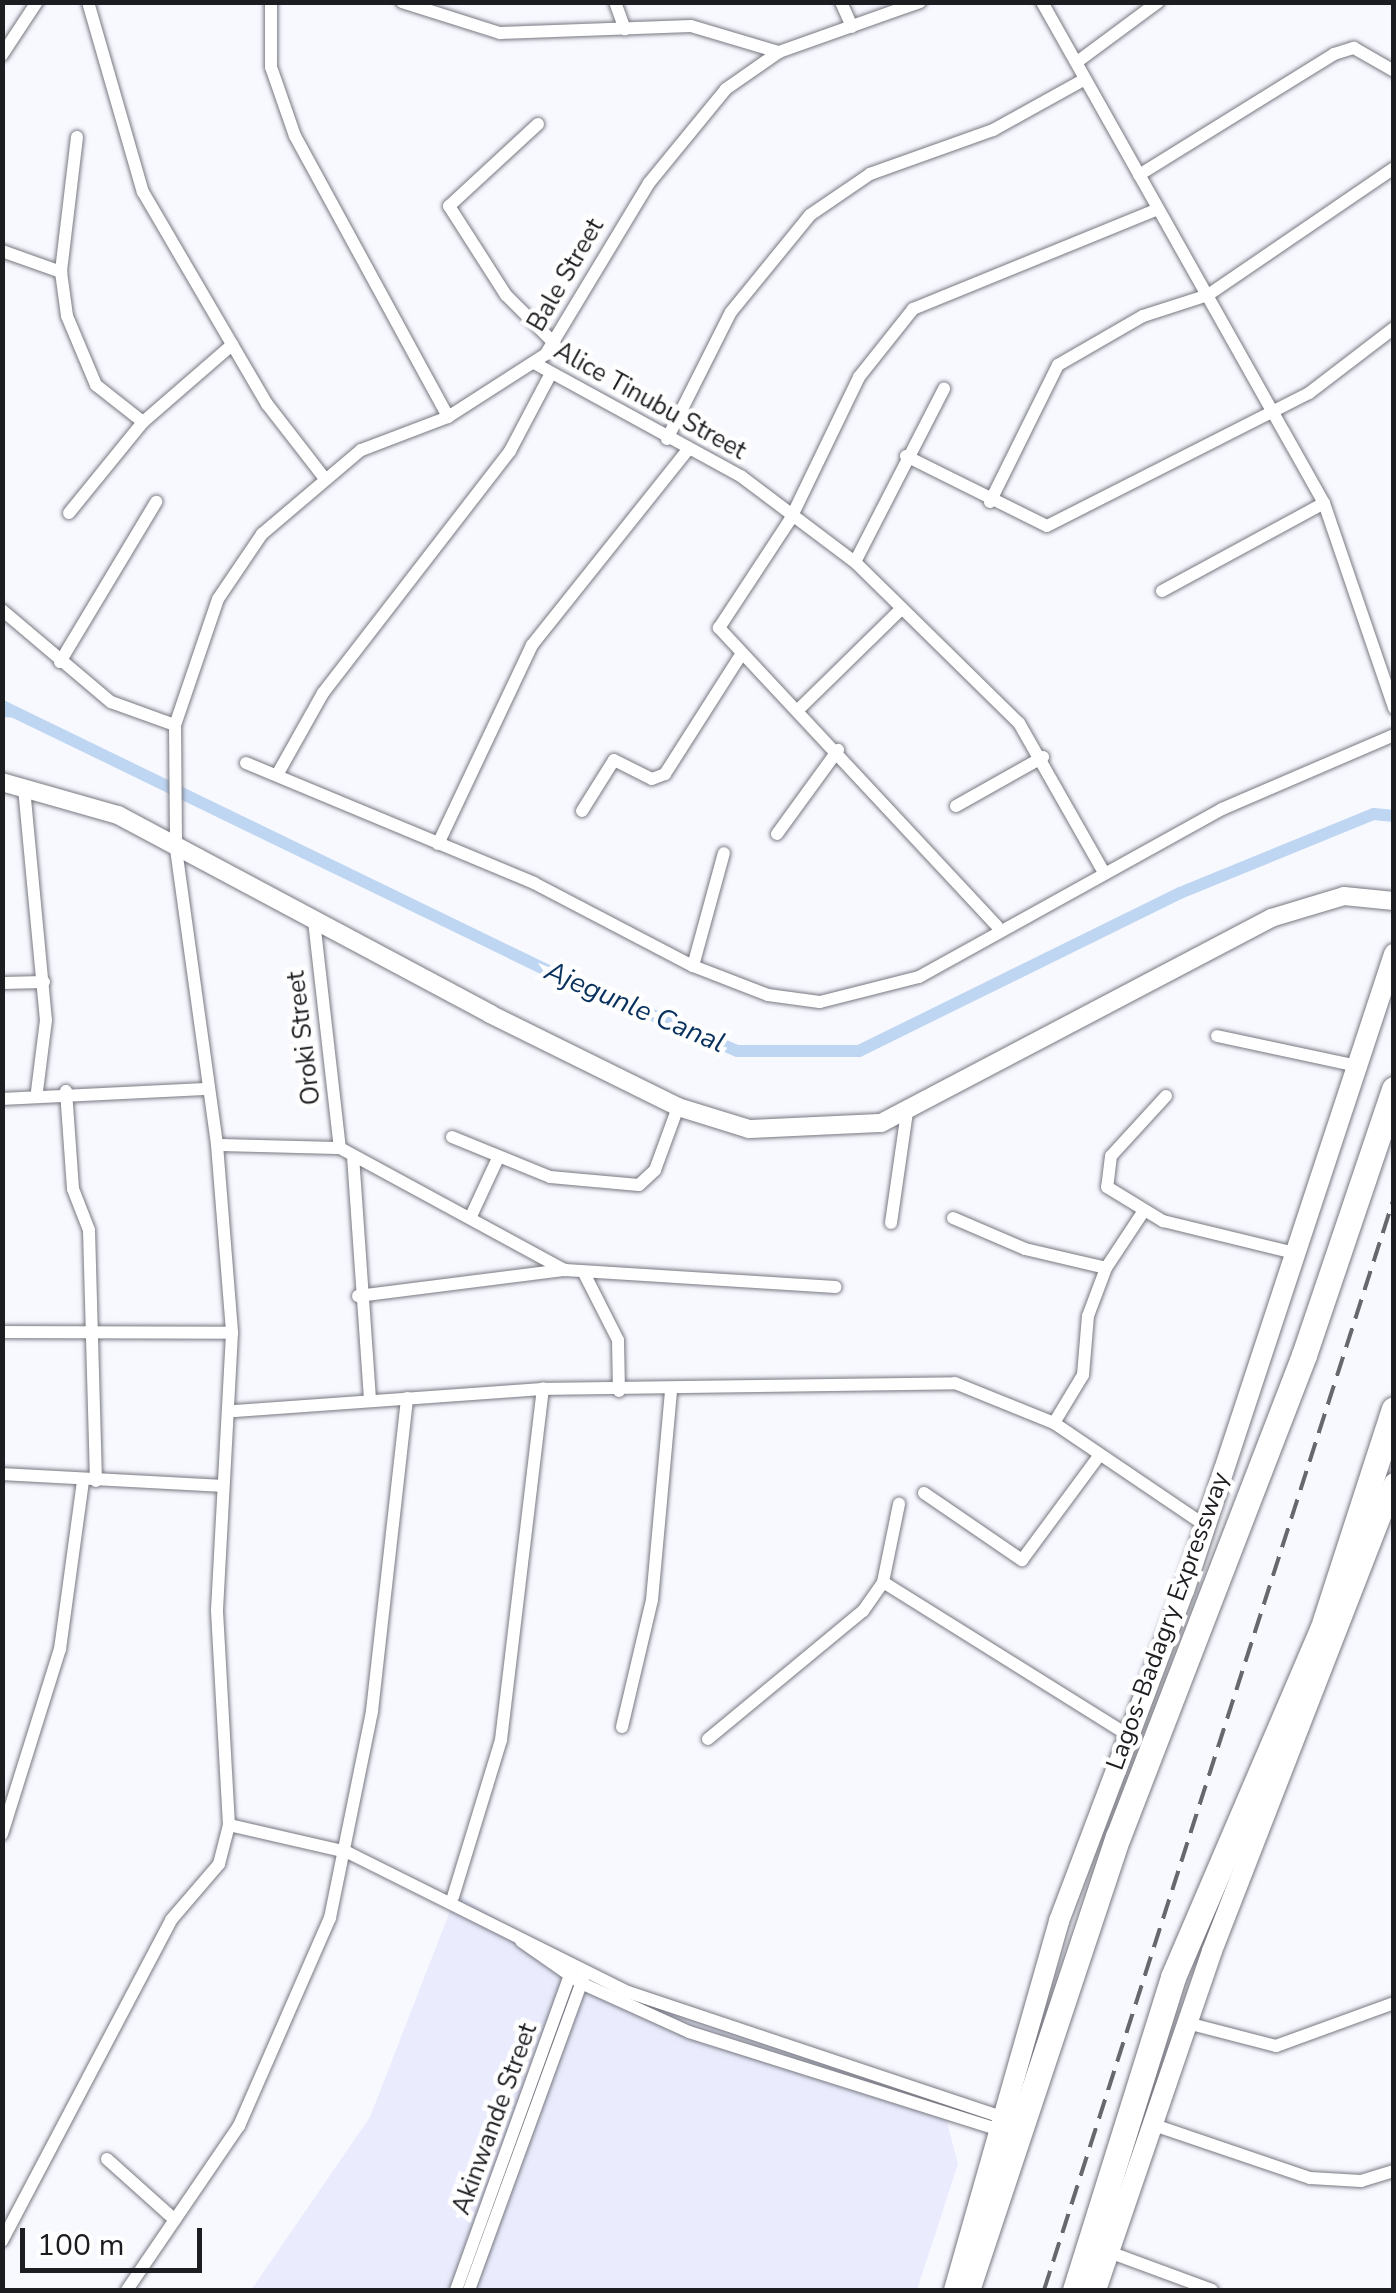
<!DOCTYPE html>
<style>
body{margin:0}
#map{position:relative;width:1396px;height:2293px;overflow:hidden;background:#f8f9ff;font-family:"Nunito Sans",sans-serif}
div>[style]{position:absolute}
.built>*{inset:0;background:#eaecfd}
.stream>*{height:4px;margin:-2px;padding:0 2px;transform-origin:2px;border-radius:2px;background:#bfd6f3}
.canal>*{height:12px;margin:-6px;padding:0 6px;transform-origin:6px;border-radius:6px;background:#bfd6f3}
.roads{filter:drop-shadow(0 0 2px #777881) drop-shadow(0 0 2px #777881)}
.minor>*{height:12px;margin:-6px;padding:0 6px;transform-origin:6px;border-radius:6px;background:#fff}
.tertiary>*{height:18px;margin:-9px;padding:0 9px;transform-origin:9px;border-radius:9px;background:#fff}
.primary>*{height:20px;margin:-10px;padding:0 10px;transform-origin:10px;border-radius:10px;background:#fff}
.motorway>*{height:25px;margin:-12.5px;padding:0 12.5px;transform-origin:12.5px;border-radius:12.5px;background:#fff}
.rail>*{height:4px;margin-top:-2px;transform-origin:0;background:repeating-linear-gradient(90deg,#67686c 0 20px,transparent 0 30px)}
span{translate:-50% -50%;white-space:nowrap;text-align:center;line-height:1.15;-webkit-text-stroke:9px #fff;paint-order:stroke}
.street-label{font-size:25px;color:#1c1d20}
.water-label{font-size:28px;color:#08315d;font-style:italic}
.frame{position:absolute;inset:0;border:5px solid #1c1d20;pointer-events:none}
.scale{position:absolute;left:20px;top:2228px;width:182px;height:45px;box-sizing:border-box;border:5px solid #1c1d20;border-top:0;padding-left:12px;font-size:30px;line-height:35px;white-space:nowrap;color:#1c1d20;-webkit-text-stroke:8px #fff;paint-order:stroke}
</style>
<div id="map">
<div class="built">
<div style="clip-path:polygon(457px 1893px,583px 1975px,941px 2099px,958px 2164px,917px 2290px,251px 2290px,370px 2117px)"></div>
</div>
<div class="stream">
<div style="left:2px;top:715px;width:21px;rotate:3deg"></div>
</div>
<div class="canal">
<div style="left:2px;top:706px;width:602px;rotate:25.88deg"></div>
<div style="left:544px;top:969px;width:210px;rotate:23deg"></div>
<div style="left:737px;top:1051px;width:122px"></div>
<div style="left:859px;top:1051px;width:358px;rotate:-26.2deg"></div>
<div style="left:1180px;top:893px;width:209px;rotate:-22.2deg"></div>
<div style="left:1374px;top:814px;width:20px;rotate:6deg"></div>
</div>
<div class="roads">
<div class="minor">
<div style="left:88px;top:2px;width:198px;rotate:73.9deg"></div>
<div style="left:143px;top:192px;width:246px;rotate:59.7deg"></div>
<div style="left:267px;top:404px;width:90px;rotate:52.2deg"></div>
<div style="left:271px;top:2px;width:65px;rotate:90deg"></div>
<div style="left:271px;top:67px;width:73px;rotate:70.8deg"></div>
<div style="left:295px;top:136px;width:320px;rotate:61.4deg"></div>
<div style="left:402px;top:2px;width:103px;rotate:17.6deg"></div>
<div style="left:500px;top:33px;width:191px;rotate:-2.1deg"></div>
<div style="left:691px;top:26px;width:92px;rotate:16.5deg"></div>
<div style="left:615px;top:2px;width:29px;rotate:70deg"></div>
<div style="left:841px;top:2px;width:27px;rotate:66deg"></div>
<div style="left:920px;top:2px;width:150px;rotate:160.5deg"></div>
<div style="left:779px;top:52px;width:65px;rotate:145.1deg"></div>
<div style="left:726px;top:89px;width:122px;rotate:129.3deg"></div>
<div style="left:649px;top:183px;width:200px;rotate:121.1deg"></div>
<div style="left:546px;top:354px;width:117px;rotate:147.3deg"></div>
<div style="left:448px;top:417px;width:93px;rotate:159.2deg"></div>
<div style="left:361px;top:450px;width:130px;rotate:139.7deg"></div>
<div style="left:262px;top:534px;width:78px;rotate:124.1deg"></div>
<div style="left:218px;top:599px;width:133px;rotate:108.8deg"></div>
<div style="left:175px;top:725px;width:124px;rotate:89.5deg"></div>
<div style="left:176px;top:849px;width:299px;rotate:82.1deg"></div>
<div style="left:217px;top:1145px;width:189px;rotate:85.4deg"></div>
<div style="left:232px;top:1333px;width:278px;rotate:93.1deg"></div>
<div style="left:217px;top:1611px;width:214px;rotate:86.8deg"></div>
<div style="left:229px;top:1825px;width:121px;rotate:12.9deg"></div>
<div style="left:347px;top:1852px;width:314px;rotate:26.5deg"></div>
<div style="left:628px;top:1992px;width:397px;rotate:18.5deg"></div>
<div style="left:1042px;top:2px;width:575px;rotate:60.63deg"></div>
<div style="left:1324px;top:503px;width:217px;rotate:71.1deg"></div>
<div style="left:2px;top:55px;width:64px;rotate:-56.6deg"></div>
<div style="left:1077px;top:62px;width:101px;rotate:-36.5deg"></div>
<div style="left:538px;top:124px;width:121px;rotate:137.3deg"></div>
<div style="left:449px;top:206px;width:106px;rotate:57.4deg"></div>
<div style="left:506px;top:295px;width:69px;rotate:45deg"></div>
<div style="left:77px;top:137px;width:136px;rotate:96.8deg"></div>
<div style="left:61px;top:272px;width:44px;rotate:82.2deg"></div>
<div style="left:67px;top:316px;width:75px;rotate:67.2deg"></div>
<div style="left:96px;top:385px;width:60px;rotate:38.2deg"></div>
<div style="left:1139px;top:175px;width:229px;rotate:-31.8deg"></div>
<div style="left:1334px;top:54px;width:21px;rotate:-17deg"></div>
<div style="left:1354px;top:48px;width:46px;rotate:29.9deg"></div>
<div style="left:2px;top:251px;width:63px;rotate:19.6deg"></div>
<div style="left:534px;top:363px;width:237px;rotate:28.7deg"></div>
<div style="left:742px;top:477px;width:141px;rotate:37deg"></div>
<div style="left:855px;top:562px;width:230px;rotate:44.5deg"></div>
<div style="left:1019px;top:723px;width:170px;rotate:60.4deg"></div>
<div style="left:667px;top:439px;width:142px;rotate:-63.3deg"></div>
<div style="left:731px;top:312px;width:125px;rotate:-50.8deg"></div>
<div style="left:810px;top:215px;width:73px;rotate:-34.3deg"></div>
<div style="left:870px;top:174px;width:131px;rotate:-19.7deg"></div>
<div style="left:993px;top:130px;width:105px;rotate:-29deg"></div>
<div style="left:906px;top:456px;width:157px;rotate:26.4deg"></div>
<div style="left:1047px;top:526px;width:294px;rotate:-26.9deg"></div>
<div style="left:1309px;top:393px;width:107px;rotate:-37.4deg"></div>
<div style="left:990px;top:502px;width:153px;rotate:-63.6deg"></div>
<div style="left:1058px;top:365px;width:98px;rotate:-30deg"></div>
<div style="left:1143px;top:316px;width:68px;rotate:-17.9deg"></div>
<div style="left:1208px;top:295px;width:225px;rotate:-34.3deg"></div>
<div style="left:69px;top:513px;width:117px;rotate:-50.9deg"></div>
<div style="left:143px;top:422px;width:118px;rotate:-40.9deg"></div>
<div style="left:855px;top:562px;width:195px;rotate:-62.8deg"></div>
<div style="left:1162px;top:591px;width:184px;rotate:-28.5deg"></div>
<div style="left:2px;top:610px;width:143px;rotate:40.2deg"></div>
<div style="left:111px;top:702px;width:68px;rotate:19.8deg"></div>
<div style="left:60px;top:662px;width:187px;rotate:-59deg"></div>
<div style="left:799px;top:709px;width:141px;rotate:-44.4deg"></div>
<div style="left:246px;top:763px;width:312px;rotate:22.6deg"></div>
<div style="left:534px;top:883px;width:179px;rotate:27.6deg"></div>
<div style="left:693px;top:966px;width:80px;rotate:21.1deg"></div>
<div style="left:768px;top:995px;width:52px;rotate:7.7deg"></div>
<div style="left:820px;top:1002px;width:102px;rotate:-14.2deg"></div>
<div style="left:919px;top:977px;width:346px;rotate:-29deg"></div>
<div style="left:1222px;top:809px;width:187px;rotate:-23.3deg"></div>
<div style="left:277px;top:775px;width:94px;rotate:-60.7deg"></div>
<div style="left:323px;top:693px;width:306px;rotate:-52.3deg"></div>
<div style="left:510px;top:451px;width:86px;rotate:-62.2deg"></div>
<div style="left:24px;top:788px;width:233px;rotate:84.6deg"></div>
<div style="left:46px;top:1020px;width:72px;rotate:97.2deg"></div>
<div style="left:956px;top:806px;width:100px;rotate:-29.4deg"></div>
<div style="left:582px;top:811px;width:60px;rotate:-57.9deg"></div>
<div style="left:614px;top:760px;width:42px;rotate:26.6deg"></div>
<div style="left:652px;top:779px;width:14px;rotate:-21deg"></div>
<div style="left:665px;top:774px;width:138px;rotate:-57.5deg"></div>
<div style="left:777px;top:834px;width:104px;rotate:-54deg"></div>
<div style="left:438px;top:844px;width:220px;rotate:-64.7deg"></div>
<div style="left:532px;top:645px;width:247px;rotate:-51.4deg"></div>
<div style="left:314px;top:921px;width:228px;rotate:83.5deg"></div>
<div style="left:997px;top:926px;width:408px;rotate:-133deg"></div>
<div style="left:719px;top:628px;width:129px;rotate:-56.7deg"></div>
<div style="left:790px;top:520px;width:159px;rotate:-64.2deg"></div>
<div style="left:859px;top:377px;width:87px;rotate:-51.5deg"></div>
<div style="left:913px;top:309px;width:262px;rotate:-22.2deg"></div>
<div style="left:693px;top:966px;width:117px;rotate:-74.7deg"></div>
<div style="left:2px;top:983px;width:42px;rotate:-1.4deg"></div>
<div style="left:1217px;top:1036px;width:143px;rotate:12.1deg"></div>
<div style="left:66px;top:1091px;width:98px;rotate:85.9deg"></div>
<div style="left:73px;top:1189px;width:44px;rotate:68.7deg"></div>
<div style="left:89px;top:1230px;width:251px;rotate:88.4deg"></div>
<div style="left:1166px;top:1096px;width:81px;rotate:132.5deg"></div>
<div style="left:1111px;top:1156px;width:31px;rotate:97deg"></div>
<div style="left:1107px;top:1187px;width:66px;rotate:31.3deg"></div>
<div style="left:1163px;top:1221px;width:139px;rotate:13.7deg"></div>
<div style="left:2px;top:1099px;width:207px;rotate:-2.8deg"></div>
<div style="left:452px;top:1137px;width:106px;rotate:22.2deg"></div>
<div style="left:550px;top:1177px;width:89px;rotate:5.1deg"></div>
<div style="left:639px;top:1185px;width:22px;rotate:-43deg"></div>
<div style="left:655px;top:1170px;width:67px;rotate:-69.9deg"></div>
<div style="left:217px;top:1145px;width:123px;rotate:1.4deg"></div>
<div style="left:340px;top:1148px;width:256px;rotate:28.5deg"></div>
<div style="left:353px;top:1156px;width:243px;rotate:86deg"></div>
<div style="left:472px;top:1214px;width:62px;rotate:-65.1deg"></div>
<div style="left:953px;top:1218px;width:78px;rotate:23.3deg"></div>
<div style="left:1025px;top:1249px;width:83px;rotate:13.2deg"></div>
<div style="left:891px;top:1223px;width:112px;rotate:-81.8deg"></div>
<div style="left:585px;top:1275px;width:73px;rotate:63.1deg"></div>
<div style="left:618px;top:1340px;width:51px;rotate:88.9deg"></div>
<div style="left:358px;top:1296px;width:209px;rotate:-7.2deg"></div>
<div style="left:565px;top:1270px;width:271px;rotate:3.6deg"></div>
<div style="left:2px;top:1332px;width:230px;rotate:0.2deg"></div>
<div style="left:234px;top:1411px;width:310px;rotate:-4.1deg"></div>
<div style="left:543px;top:1389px;width:412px;rotate:-0.8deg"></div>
<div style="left:955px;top:1383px;width:107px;rotate:22deg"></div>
<div style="left:1054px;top:1423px;width:184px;rotate:34.1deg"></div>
<div style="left:1054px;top:1423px;width:56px;rotate:-58.9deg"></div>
<div style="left:1083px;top:1375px;width:59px;rotate:-85.2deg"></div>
<div style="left:1088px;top:1316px;width:51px;rotate:-69.4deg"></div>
<div style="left:1106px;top:1268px;width:67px;rotate:-56.5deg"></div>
<div style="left:2px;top:1474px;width:221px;rotate:3.1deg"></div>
<div style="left:924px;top:1493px;width:119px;rotate:34.4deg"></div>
<div style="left:1022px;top:1560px;width:129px;rotate:-53.5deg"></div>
<div style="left:883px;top:1582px;width:289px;rotate:32deg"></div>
<div style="left:622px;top:1727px;width:130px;rotate:-76.7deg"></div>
<div style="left:652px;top:1600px;width:208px;rotate:-84.8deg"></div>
<div style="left:708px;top:1739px;width:201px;rotate:-39.6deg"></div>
<div style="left:863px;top:1611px;width:35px;rotate:-55deg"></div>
<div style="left:883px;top:1582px;width:80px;rotate:-78.4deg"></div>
<div style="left:2px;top:1834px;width:194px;rotate:-72.6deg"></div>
<div style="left:60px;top:1649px;width:170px;rotate:-82.2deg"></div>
<div style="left:453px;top:1897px;width:164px;rotate:-73deg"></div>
<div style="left:501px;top:1740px;width:354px;rotate:-83.2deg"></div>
<div style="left:521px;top:1941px;width:73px;rotate:35deg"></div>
<div style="left:581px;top:1983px;width:119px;rotate:24.4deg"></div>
<div style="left:689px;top:2032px;width:326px;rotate:17.5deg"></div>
<div style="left:1187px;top:2023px;width:92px;rotate:14.5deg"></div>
<div style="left:1276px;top:2046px;width:126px;rotate:-20deg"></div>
<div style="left:1154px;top:2125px;width:165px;rotate:18.8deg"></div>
<div style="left:1310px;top:2178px;width:51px;rotate:3.4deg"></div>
<div style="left:1361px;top:2181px;width:34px;rotate:-17deg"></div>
<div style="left:107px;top:2159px;width:91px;rotate:41.9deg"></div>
<div style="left:2px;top:2241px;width:363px;rotate:-62.2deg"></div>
<div style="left:171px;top:1920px;width:74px;rotate:-49.4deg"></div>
<div style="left:219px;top:1864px;width:40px;rotate:-75.6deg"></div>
<div style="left:1109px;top:2252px;width:110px;rotate:20.3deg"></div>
<div style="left:127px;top:2290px;width:199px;rotate:-55.7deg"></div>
<div style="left:239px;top:2126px;width:227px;rotate:-66.4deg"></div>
<div style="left:330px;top:1918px;width:211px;rotate:-78.5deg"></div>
<div style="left:372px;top:1711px;width:315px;rotate:-83.6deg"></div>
<div style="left:456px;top:2290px;width:337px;rotate:-70.1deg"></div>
<div style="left:469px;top:2290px;width:332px;rotate:-69.9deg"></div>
</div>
<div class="tertiary">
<div style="left:2px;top:782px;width:121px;rotate:15.9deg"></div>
<div style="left:118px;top:815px;width:422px;rotate:28.1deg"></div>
<div style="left:490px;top:1014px;width:210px;rotate:26.3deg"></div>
<div style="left:678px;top:1107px;width:74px;rotate:17.2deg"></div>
<div style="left:749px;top:1129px;width:132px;rotate:-2.6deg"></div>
<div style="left:881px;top:1123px;width:441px;rotate:-27.7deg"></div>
<div style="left:1271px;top:918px;width:76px;rotate:-16.8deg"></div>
<div style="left:1344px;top:896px;width:50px;rotate:5.7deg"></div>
</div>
<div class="primary">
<div style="left:954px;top:2290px;width:384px;rotate:-74.1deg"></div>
<div style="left:1059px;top:1921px;width:353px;rotate:-69.3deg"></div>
<div style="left:1184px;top:1591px;width:671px;rotate:-71.75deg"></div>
<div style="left:1096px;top:2290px;width:358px;rotate:-71.1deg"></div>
<div style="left:1212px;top:1951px;width:502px;rotate:-68.75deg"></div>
</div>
<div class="motorway">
<div style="left:967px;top:2290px;width:478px;rotate:-71.6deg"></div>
<div style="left:1118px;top:1837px;width:517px;rotate:-68.9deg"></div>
<div style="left:1304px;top:1355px;width:281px;rotate:-71.3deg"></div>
<div style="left:1075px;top:2290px;width:328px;rotate:-72.6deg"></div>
<div style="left:1173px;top:1977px;width:378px;rotate:-66.8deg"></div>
<div style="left:1322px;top:1630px;width:232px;rotate:-72deg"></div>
</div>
</div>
<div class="rail">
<div style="left:1044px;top:2290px;width:1147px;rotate:-72.23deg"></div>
</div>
<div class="street-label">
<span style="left:566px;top:275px;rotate:-60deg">Bale Street</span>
<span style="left:650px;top:401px;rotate:29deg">Alice Tinubu Street</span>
<span style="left:304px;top:1038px;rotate:-97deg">Oroki Street</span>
<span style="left:1168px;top:1621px;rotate:-70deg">Lagos-Badagry Expressway</span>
<span style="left:495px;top:2119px;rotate:-70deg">Akinwande Street</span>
</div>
<div class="water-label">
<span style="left:635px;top:1007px;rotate:23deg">Ajegunle Canal</span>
</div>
<div class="frame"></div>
<div class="scale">100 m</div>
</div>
